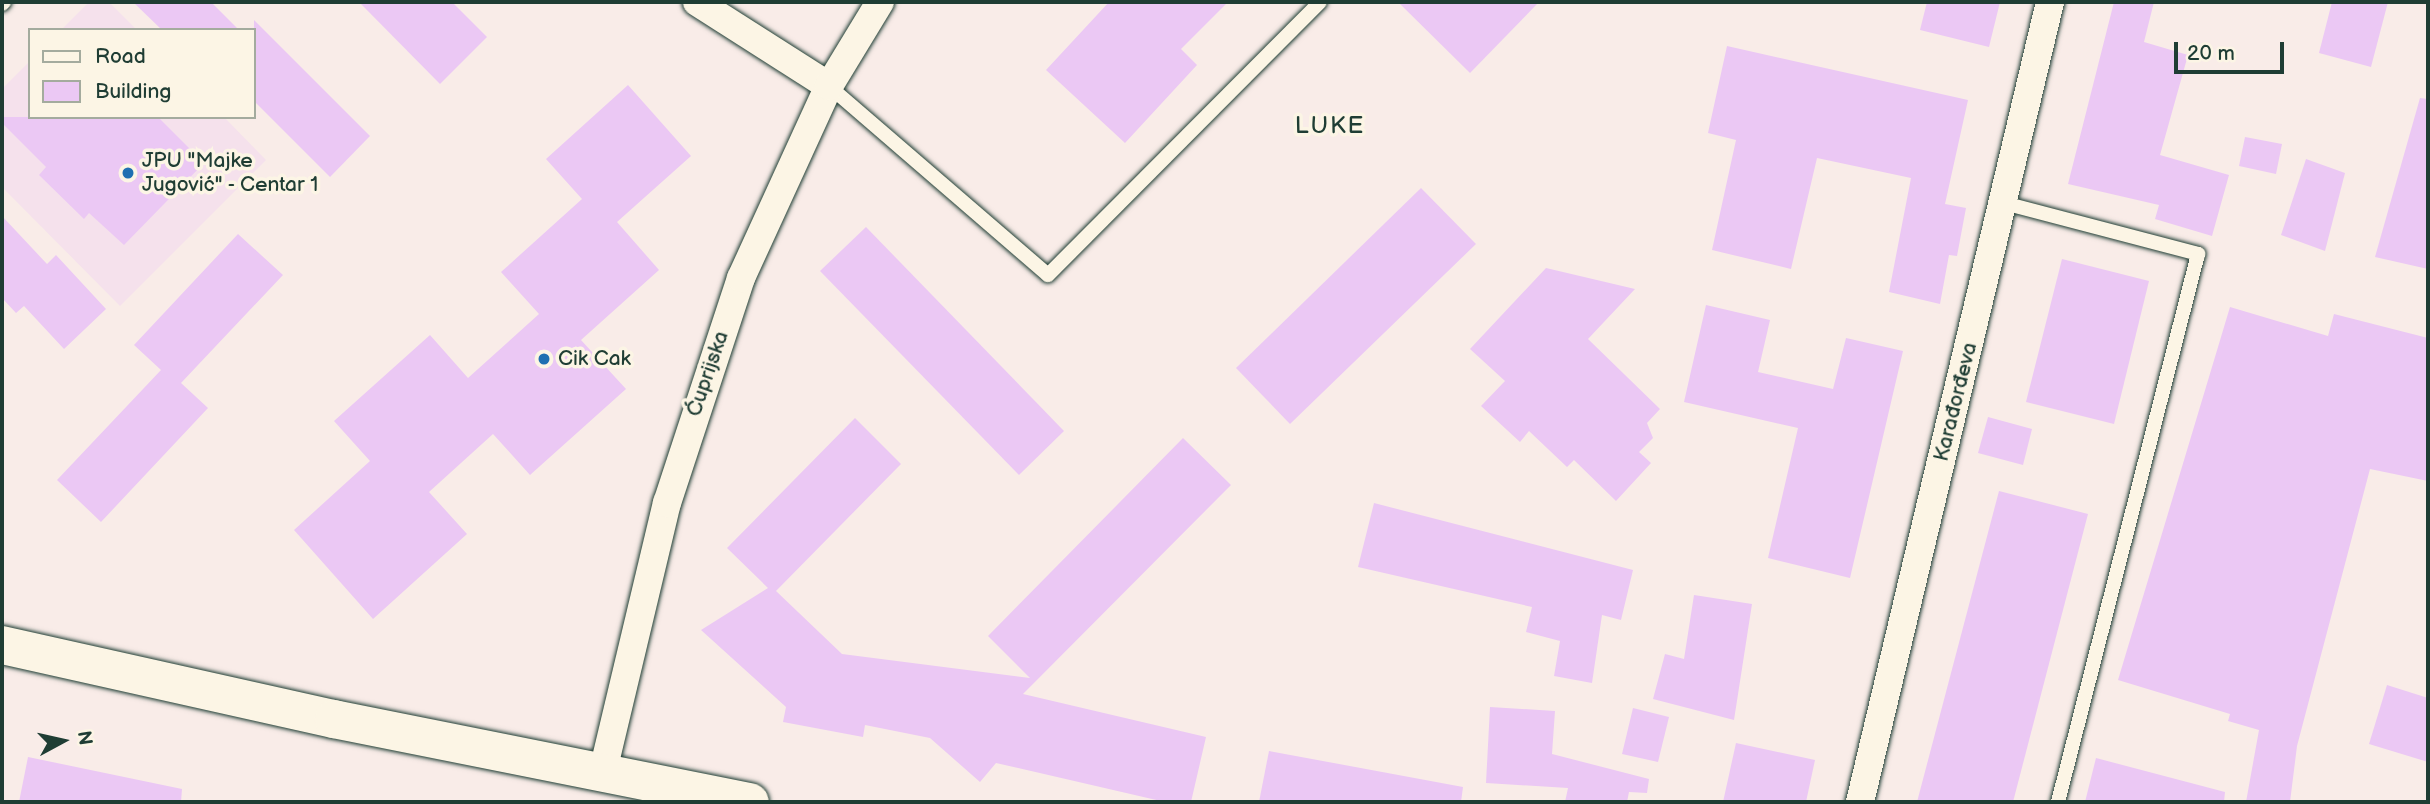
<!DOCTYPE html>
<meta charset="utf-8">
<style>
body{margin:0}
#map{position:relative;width:2430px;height:804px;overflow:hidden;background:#f9ece8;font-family:"Balsamiq Sans",sans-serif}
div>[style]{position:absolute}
.built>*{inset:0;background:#f5e1ec}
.building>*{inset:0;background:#ebc8f4}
.roads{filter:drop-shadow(0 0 2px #1f3d34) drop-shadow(0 0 2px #1f3d34)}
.lane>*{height:14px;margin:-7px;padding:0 7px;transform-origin:7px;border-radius:7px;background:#fcf5e5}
.street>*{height:28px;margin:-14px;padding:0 14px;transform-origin:14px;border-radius:14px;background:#fcf5e5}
.secondary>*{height:38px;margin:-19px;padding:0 19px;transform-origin:19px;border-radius:19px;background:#fcf5e5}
.dots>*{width:19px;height:19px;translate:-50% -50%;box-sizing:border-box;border:4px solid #fcf5e5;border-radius:50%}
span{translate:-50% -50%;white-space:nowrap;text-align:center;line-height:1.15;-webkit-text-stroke:7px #fcf5e5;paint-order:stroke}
.poi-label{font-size:21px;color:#1f3d34}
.left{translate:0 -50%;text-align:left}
.street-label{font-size:21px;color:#1f3d34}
.quarter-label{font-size:24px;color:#1f3d34;letter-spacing:2px}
.frame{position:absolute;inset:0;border:4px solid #1f3d34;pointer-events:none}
.legend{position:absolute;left:28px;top:28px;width:228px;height:91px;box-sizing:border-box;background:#fcf5e5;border:2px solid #a4ab9e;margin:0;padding:9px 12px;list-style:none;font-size:21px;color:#1f3d34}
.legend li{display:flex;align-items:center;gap:14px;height:35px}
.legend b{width:35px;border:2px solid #a4ab9e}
.north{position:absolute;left:28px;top:706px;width:70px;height:70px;-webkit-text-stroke:5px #fcf5e5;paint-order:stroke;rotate:82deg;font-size:19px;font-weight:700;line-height:28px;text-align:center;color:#1f3d34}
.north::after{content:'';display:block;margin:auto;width:24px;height:32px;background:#1f3d34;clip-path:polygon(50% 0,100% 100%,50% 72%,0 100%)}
.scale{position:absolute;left:2174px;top:42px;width:110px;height:32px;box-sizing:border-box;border:4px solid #1f3d34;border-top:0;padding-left:9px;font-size:21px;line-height:24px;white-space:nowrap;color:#1f3d34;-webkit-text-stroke:5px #fcf5e5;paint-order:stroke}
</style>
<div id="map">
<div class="built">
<div style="clip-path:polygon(89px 2px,109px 2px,137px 30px,61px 30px)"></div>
<div style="clip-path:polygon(30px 61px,30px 117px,224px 117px,266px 160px,120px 306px,2px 187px,2px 89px)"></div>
</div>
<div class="building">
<div style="clip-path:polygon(133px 2px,211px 2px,239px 30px,162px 30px)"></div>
<div style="clip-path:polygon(359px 2px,452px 2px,487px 37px,440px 84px)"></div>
<div style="clip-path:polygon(1109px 2px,1228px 2px,1181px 49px,1197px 65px,1125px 143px,1046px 70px)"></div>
<div style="clip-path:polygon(1398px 2px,1539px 2px,1470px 73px)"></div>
<div style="clip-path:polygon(1927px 2px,2000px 2px,1989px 47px,1920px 30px)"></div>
<div style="clip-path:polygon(2114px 2px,2154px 2px,2144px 42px,2188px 55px,2160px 155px,2229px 175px,2212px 236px,2155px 219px,2159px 205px,2068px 184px)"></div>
<div style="clip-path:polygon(2332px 2px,2388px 2px,2371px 67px,2319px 53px)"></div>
<div style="clip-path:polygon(254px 20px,370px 136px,330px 177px,254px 101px)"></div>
<div style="clip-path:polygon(1727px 46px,1968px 100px,1945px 204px,1966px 208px,1957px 256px,1949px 255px,1940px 304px,1889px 292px,1911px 178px,1817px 158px,1791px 269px,1712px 250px,1736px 140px,1708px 133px)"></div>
<div style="clip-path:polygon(628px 85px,691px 156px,617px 222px,659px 270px,581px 340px,626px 389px,530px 475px,493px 434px,429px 492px,467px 534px,373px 619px,294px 530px,370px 461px,334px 421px,430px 335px,468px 378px,539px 314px,501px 272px,582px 199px,546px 159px)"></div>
<div style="clip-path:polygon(2420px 98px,2428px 99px,2428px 269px,2375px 257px)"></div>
<div style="clip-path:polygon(2px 117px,158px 117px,204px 163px,124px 245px,89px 213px,84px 219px,39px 175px,46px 167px,2px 123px)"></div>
<div style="clip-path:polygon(2245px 137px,2282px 144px,2276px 174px,2239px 166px)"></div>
<div style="clip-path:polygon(2306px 159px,2345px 173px,2325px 251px,2281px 235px)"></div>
<div style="clip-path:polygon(1421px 188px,1476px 244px,1290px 424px,1236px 368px)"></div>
<div style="clip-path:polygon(2px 216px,47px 264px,56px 255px,106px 309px,64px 349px,24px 306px,16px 313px,2px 298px)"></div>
<div style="clip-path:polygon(866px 227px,1064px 431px,1019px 475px,820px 271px)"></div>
<div style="clip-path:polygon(238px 234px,283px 275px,181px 383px,208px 408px,101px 522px,57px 480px,161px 370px,134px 345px)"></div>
<div style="clip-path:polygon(2062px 259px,2149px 281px,2114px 424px,2026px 402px)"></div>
<div style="clip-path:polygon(1546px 268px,1635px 289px,1588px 339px,1660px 409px,1647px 423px,1653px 438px,1639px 452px,1651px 463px,1616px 501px,1574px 460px,1567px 467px,1529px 431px,1520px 442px,1481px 406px,1505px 381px,1470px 349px)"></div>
<div style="clip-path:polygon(1706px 305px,1770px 320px,1758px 372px,1833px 389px,1846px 338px,1903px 351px,1850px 578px,1768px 558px,1798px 428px,1684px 402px)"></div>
<div style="clip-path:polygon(2230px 307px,2328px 336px,2334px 314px,2428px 338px,2428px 481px,2370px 469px,2297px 746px,2290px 802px,2246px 802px,2259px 730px,2228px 721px,2230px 714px,2118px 680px)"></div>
<div style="clip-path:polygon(1988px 417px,2032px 429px,2023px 465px,1978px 453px)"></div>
<div style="clip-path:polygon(855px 418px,901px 464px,776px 591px,842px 654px,1030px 678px,988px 636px,1183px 438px,1231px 485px,1023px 694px,1206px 737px,1191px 802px,1165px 802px,996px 763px,980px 782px,930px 738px,865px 725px,863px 737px,783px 722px,786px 707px,701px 630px,768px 588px,727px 548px)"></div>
<div style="clip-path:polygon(1999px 491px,2088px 514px,2013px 802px,1917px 802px)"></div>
<div style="clip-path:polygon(1374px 503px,1633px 570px,1621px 620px,1602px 615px,1592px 683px,1554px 676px,1560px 641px,1526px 632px,1532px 607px,1358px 567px)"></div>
<div style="clip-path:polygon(1694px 595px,1752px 604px,1734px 720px,1653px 699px,1665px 654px,1684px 659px)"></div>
<div style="clip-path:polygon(2387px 685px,2428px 698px,2428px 762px,2369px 744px)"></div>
<div style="clip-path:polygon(1490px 707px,1555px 711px,1552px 754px,1649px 779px,1647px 793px,1629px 792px,1627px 802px,1565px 802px,1568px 788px,1486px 783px)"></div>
<div style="clip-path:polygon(1633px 708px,1669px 717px,1658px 762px,1622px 754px)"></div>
<div style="clip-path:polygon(1736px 743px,1815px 760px,1806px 802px,1723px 802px)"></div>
<div style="clip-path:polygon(1269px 751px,1463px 787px,1461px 802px,1259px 802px)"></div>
<div style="clip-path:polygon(28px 757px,182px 789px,181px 802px,19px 802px)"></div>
<div style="clip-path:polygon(2096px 758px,2225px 792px,2224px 802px,2085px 802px)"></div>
</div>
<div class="roads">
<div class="lane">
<div style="left:2px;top:4px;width:3px;rotate:-45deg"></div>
<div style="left:829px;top:86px;width:289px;rotate:40.8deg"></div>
<div style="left:1048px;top:275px;width:385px;rotate:-45.1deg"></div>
<div style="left:2004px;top:203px;width:201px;rotate:14.7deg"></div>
<div style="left:2198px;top:254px;width:566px;rotate:104.33deg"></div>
</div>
<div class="street">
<div style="left:697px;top:2px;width:156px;rotate:32.5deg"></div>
<div style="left:603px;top:771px;width:276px;rotate:-76.6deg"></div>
<div style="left:667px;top:503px;width:237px;rotate:-71.8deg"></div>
<div style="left:741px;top:278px;width:211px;rotate:-65.4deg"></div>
<div style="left:829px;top:86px;width:98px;rotate:-58.7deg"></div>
<div style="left:1860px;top:802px;width:822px;rotate:-76.64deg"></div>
</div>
<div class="secondary">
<div style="left:2px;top:645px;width:340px;rotate:12.6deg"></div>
<div style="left:334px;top:719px;width:424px;rotate:11.3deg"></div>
</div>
</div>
<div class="dots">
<div style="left:128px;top:173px;background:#1f6fb2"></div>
<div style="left:544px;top:359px;background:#1f6fb2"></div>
</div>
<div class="poi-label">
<span class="left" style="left:142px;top:173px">JPU "Majke<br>Jugović" - Centar 1</span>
<span class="left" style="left:558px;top:359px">Cik Cak</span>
</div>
<div class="street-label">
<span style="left:708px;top:374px;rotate:-71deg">Ćuprijska</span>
<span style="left:1956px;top:402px;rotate:-76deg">Karađorđeva</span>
</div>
<div class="quarter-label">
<span style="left:1330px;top:126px">LUKE</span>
</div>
<div class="frame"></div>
<ul class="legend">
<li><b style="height:9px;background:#fcf5e5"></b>Road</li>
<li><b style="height:19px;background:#ebc8f4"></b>Building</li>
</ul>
<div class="north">N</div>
<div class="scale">20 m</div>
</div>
